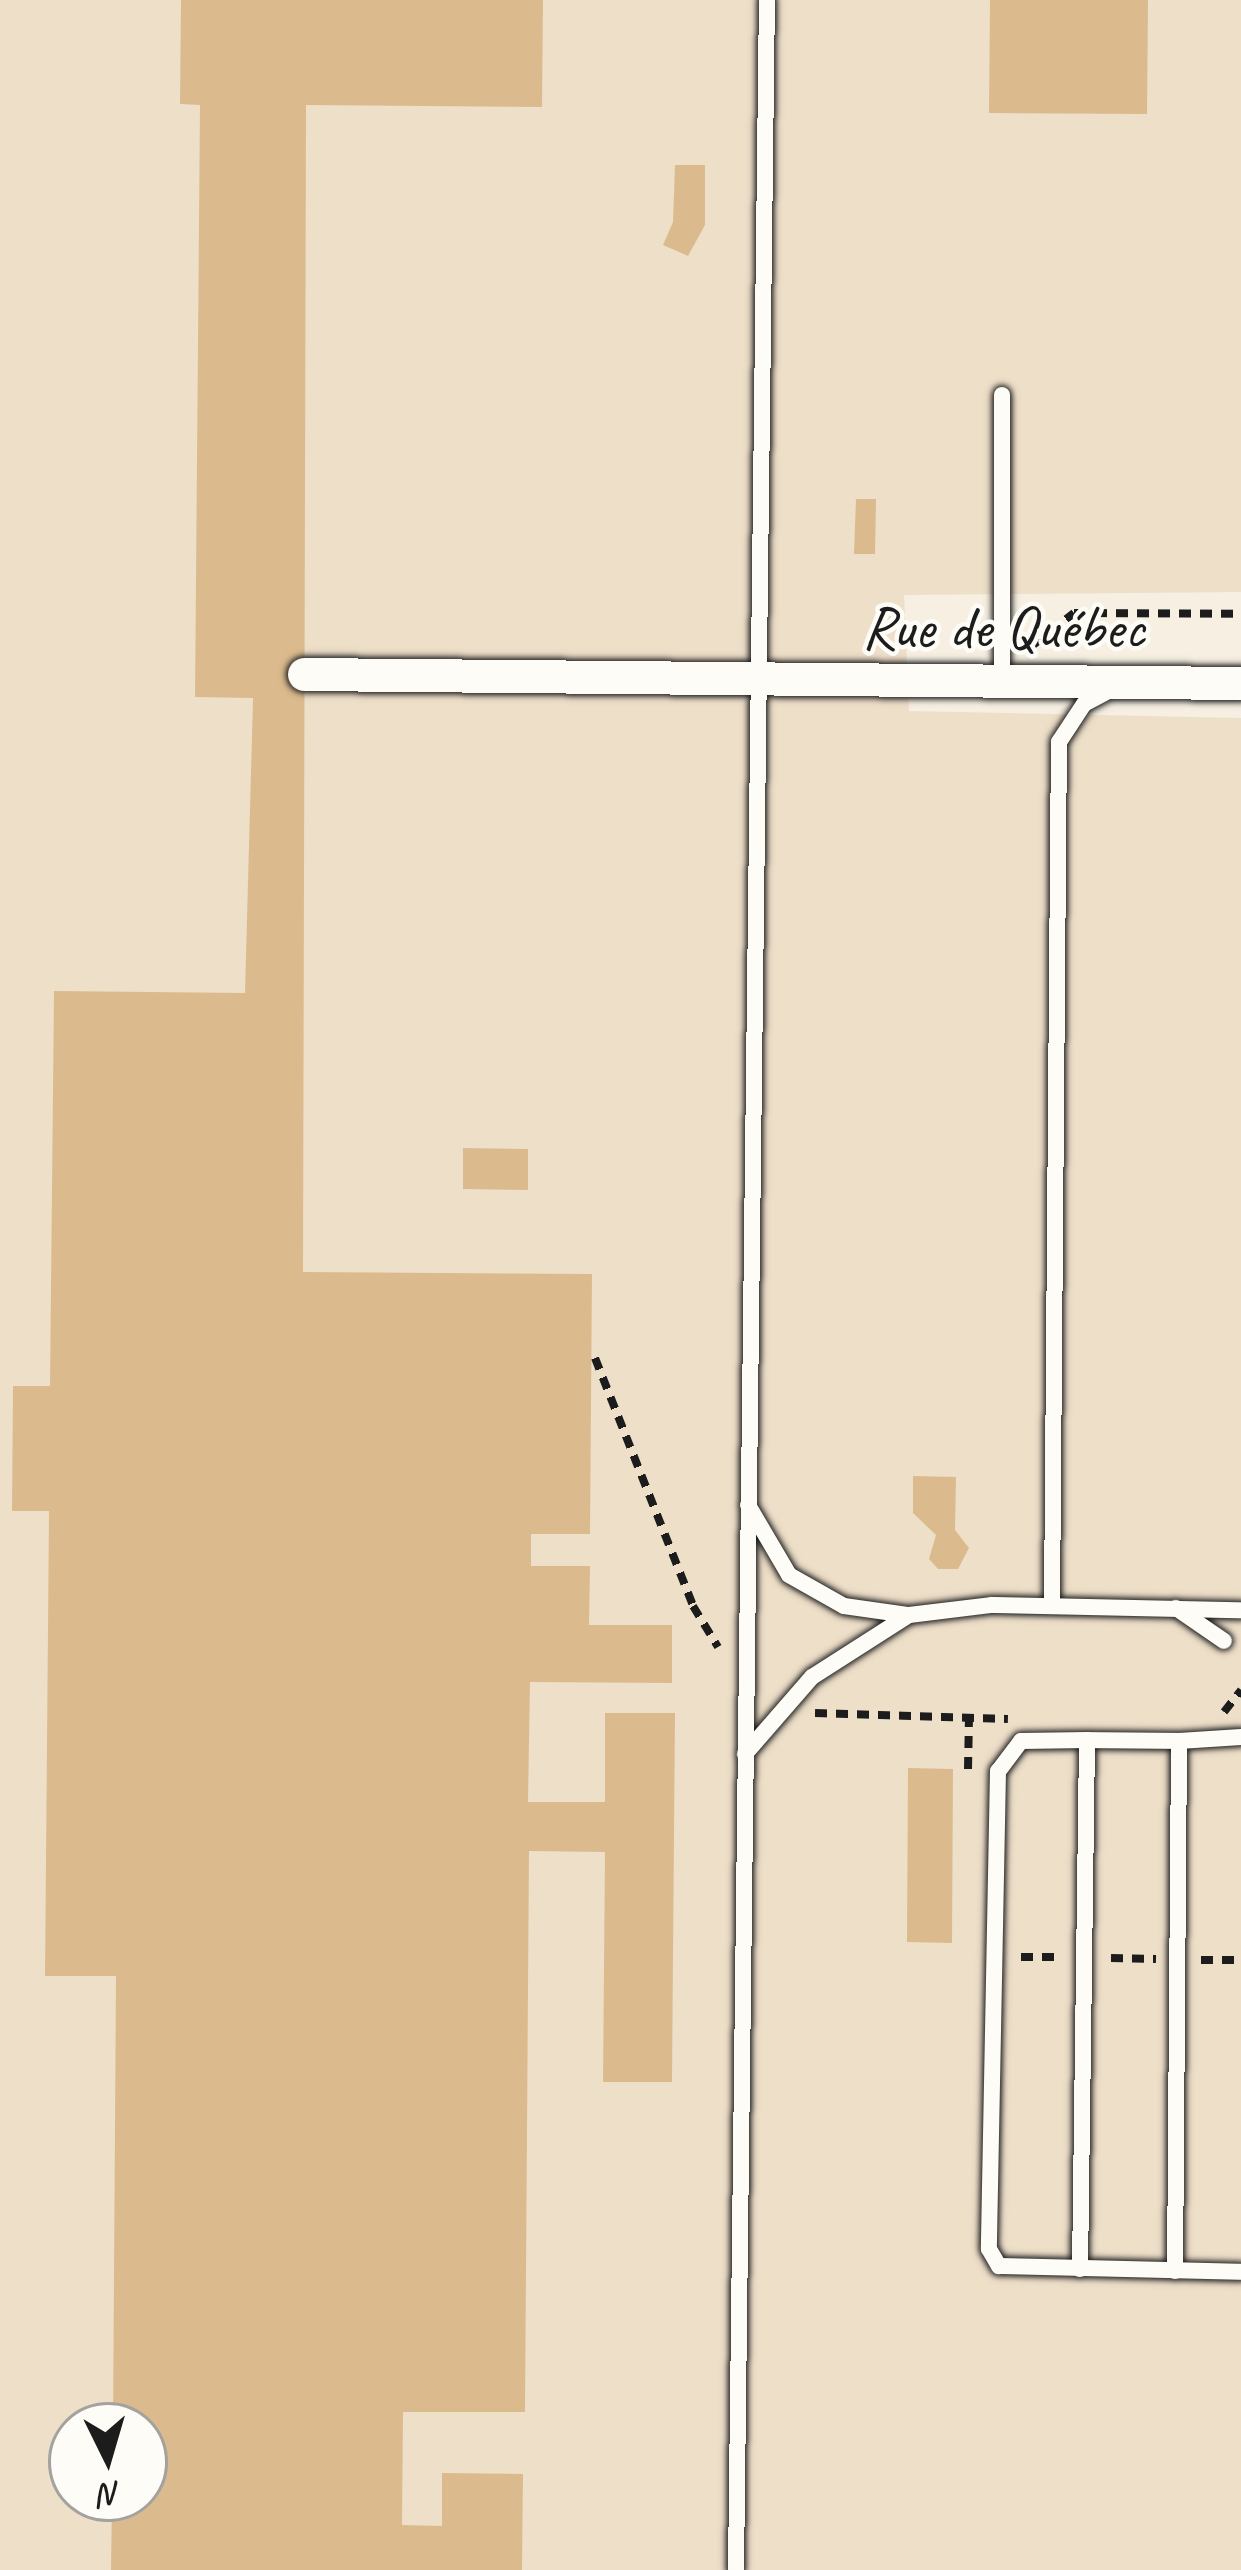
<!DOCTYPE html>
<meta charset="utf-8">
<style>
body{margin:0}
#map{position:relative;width:1241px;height:2570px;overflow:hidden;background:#f6efe2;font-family:Caveat,sans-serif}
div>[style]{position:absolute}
.built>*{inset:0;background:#eedfc9}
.building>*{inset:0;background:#dbbb8e}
.path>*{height:8px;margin-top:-4px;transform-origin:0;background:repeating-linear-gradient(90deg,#1c1c1c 0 12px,transparent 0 21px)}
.roads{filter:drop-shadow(0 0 3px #1c1c1c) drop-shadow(0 0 3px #1c1c1c)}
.service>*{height:16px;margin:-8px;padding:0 8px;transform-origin:8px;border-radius:8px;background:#fdfcf7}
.minor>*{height:33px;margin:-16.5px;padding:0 16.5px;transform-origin:16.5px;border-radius:16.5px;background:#fdfcf7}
span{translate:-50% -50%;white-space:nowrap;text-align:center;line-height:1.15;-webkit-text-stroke:9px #fdfcf7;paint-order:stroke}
.street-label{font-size:60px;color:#1c1c1c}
.north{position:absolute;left:48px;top:2402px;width:120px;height:120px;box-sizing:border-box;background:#fdfcf7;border:3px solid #a3a29f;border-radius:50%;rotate:175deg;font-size:33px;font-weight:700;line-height:48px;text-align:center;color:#1c1c1c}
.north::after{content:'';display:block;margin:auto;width:42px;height:54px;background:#1c1c1c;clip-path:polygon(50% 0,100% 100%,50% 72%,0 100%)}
</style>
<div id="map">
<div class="built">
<div style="clip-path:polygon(evenodd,0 0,1241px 0,1241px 592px,904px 595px,909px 711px,1241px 718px,1241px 2570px,0 2570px,0 0,72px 2426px,144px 2426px,144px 2498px,72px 2498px,72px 2426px)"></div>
</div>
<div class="building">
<div style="clip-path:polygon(181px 0,543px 0,542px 107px,306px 105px,303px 1272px,592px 1274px,590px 1534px,531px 1534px,531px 1566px,590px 1566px,589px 1625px,672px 1625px,672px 1683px,530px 1682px,528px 1802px,605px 1802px,605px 1713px,675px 1713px,672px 2082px,603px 2082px,605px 1852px,529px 1851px,525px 2412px,403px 2412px,402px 2525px,442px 2526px,442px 2473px,523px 2474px,522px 2570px,111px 2570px,112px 2498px,144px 2498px,144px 2426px,113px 2426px,116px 1976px,45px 1976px,49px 1511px,12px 1511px,13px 1386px,50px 1386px,54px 991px,245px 993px,253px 698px,195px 697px,200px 105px,180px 104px)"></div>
<div style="clip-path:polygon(990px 0,1148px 0,1147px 114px,989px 113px)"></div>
<div style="clip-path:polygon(675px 165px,705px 165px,705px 225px,688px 256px,663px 245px,673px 222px)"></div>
<div style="clip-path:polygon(856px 499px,876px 499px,875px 554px,854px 554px)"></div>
<div style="clip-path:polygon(463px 1148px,528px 1149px,528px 1190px,463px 1189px)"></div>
<div style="clip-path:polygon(913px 1476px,956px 1477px,955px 1530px,969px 1548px,958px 1569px,938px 1569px,929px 1559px,936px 1535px,913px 1513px)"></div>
<div style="clip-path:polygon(908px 1768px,953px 1769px,952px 1943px,907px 1942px)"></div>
</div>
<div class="path">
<div style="left:1033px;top:645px;width:52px;rotate:-38deg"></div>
<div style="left:1074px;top:613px;width:167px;rotate:0.3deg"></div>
<div style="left:595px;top:1358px;width:267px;rotate:68.4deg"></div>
<div style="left:693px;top:1606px;width:48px;rotate:58.6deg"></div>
<div style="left:1224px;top:1712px;width:28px;rotate:-52deg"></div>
<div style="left:815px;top:1713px;width:193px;rotate:1.8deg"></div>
<div style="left:968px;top:1769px;width:51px;rotate:-88.9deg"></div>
<div style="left:1021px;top:1957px;width:39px"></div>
<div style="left:1111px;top:1958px;width:45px;rotate:1.3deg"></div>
<div style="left:1201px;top:1960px;width:40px"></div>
</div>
<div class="roads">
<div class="service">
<div style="left:1002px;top:682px;width:287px;rotate:-90deg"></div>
<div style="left:748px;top:1505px;width:81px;rotate:59.6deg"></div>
<div style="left:789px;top:1575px;width:63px;rotate:29.4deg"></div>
<div style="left:844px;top:1606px;width:64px;rotate:8.1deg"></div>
<div style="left:1052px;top:1605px;width:863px;rotate:-89.54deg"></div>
<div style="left:1059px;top:742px;width:45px;rotate:-56.7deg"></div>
<div style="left:1084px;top:704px;width:32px;rotate:-28deg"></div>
<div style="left:1176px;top:1608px;width:58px;rotate:34.5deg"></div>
<div style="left:1087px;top:1740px;width:66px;rotate:179.1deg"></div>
<div style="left:1021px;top:1741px;width:38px;rotate:127deg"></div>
<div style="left:998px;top:1771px;width:478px;rotate:91.1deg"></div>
<div style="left:989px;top:2249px;width:20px;rotate:60deg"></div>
<div style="left:999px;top:2266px;width:242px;rotate:1.4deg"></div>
<div style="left:1179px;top:1741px;width:62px;rotate:-3.7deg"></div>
<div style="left:745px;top:1754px;width:102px;rotate:-49deg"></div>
<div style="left:812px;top:1677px;width:115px;rotate:-32.6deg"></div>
<div style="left:909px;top:1615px;width:84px;rotate:-6.9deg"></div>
<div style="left:992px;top:1605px;width:249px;rotate:1.2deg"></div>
<div style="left:1080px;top:2269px;width:529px;rotate:-89.24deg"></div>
<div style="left:1087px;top:1740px;width:92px;rotate:0.6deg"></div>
<div style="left:1179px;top:1741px;width:530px;rotate:90.43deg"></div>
<div style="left:736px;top:2570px;width:2570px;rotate:-89.31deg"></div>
</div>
<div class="minor">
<div style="left:304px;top:674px;width:937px;rotate:0.55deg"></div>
</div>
</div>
<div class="street-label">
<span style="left:1003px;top:627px">Rue de Québec</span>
</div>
<div class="north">N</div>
</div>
